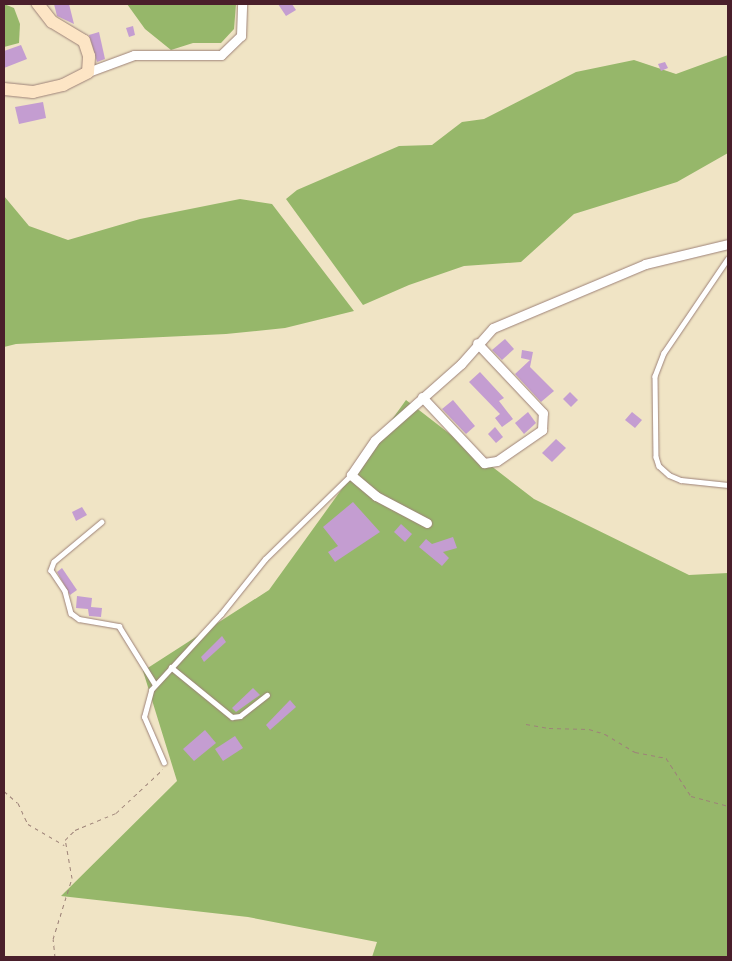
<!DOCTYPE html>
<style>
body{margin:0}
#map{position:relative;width:732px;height:961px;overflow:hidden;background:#f0e4c5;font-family:Mali,sans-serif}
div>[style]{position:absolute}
.forest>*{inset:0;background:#96b76a}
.building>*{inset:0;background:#c49dd1}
.path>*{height:1px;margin-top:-0.5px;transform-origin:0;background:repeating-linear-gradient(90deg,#9d8278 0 4px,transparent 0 8px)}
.roads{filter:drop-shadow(0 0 1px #9d8278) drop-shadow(0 0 1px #9d8278)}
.lane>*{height:4.5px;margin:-2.25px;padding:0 2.25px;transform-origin:2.25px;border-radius:2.25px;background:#fff}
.street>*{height:9px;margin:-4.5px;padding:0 4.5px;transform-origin:4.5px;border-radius:4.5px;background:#fff}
.secondary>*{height:12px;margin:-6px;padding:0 6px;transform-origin:6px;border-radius:6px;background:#fde5c5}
span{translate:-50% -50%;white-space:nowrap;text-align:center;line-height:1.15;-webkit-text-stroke:4.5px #fcf5e5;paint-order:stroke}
.frame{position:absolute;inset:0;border:5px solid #4a1f2b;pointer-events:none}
</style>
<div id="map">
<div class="forest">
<div style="clip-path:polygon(4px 4px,14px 8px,20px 24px,19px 43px,4px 47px)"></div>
<div style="clip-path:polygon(127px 4px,236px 4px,234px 29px,221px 43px,193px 43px,171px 50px,145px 29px)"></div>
<div style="clip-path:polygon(728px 55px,728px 153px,677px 182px,574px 214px,521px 262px,464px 266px,409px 285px,363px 305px,286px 199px,297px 190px,399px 146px,432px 145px,462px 122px,484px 119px,576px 72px,634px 60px,676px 74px)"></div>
<div style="clip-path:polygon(4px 196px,29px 226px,68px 240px,140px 219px,240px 199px,272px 204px,354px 311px,285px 328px,226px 334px,16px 344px,4px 347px)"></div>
<div style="clip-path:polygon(406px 400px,534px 499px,689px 575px,728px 573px,728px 957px,372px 957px,377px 942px,248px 917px,61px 896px,177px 781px,143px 671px,269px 590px)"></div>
</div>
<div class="building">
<div style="clip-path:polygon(54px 4px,69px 4px,74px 24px,57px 16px)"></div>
<div style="clip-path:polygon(278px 4px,292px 4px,296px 10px,286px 16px)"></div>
<div style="clip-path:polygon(133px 26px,135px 35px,129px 37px,126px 28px)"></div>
<div style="clip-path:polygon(99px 32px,105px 59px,97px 62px,89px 35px)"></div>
<div style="clip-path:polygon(21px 45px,27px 59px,4px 68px,4px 51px)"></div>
<div style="clip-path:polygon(665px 62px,668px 68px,661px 71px,658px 64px)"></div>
<div style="clip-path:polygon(43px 102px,46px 118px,19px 124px,15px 107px)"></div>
<div style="clip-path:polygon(505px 339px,514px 349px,502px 360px,492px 350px)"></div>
<div style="clip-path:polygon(522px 350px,533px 352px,530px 367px,554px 391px,541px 402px,515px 374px,530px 360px,521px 358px)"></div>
<div style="clip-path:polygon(480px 372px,504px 398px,499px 401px,513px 419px,502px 427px,495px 418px,500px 414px,469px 382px)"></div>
<div style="clip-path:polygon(570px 392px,578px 400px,571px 407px,563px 399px)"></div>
<div style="clip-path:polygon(453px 400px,475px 426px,466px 434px,442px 409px)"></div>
<div style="clip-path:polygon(528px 412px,536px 423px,524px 434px,515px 423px)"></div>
<div style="clip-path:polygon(632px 412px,642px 420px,635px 428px,625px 420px)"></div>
<div style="clip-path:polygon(495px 427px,503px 437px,496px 443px,488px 434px)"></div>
<div style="clip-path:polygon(556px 439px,566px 448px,552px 462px,542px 453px)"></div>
<div style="clip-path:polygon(353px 502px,380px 532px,335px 562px,328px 552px,338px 546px,323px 527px)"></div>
<div style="clip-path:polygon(82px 507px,87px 515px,76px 521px,72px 512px)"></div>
<div style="clip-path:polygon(401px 524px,412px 534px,405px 542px,394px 532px)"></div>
<div style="clip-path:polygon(453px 537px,457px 548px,443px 552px,449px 558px,442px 566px,419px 547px,426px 539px,432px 544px)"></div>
<div style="clip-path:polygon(62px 568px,77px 590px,70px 595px,57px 572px)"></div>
<div style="clip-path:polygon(77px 596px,92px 598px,91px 607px,102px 608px,101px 617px,89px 616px,88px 609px,76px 608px)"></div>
<div style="clip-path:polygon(222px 636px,226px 642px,204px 662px,201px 657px)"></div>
<div style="clip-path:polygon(253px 688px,260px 695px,236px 712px,232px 708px)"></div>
<div style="clip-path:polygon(290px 700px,296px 707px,270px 730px,266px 725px)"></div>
<div style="clip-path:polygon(205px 730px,216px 743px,194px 761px,183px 749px)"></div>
<div style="clip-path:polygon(235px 736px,243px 748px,223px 761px,215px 749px)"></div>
</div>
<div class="path">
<div style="left:526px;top:724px;width:23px;rotate:10deg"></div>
<div style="left:549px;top:728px;width:40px;rotate:1.4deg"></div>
<div style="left:589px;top:729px;width:17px;rotate:17deg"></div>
<div style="left:605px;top:734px;width:35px;rotate:31deg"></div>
<div style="left:635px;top:752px;width:32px;rotate:11deg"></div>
<div style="left:666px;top:758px;width:45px;rotate:56.7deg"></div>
<div style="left:691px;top:796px;width:38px;rotate:15deg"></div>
<div style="left:4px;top:791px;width:18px;rotate:41deg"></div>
<div style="left:18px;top:803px;width:23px;rotate:65deg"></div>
<div style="left:28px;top:824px;width:42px;rotate:30.3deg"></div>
<div style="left:55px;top:957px;width:18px;rotate:-96deg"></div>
<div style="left:53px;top:939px;width:64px;rotate:-72.7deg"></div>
<div style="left:72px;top:878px;width:39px;rotate:-100deg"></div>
<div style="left:65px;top:840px;width:14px;rotate:-45deg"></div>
<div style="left:75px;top:830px;width:44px;rotate:-22.5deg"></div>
<div style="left:116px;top:813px;width:64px;rotate:-43.1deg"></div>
</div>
<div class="roads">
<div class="lane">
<div style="left:728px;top:259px;width:114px;rotate:124.2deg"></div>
<div style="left:664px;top:353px;width:25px;rotate:111deg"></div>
<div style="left:655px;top:376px;width:81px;rotate:89.3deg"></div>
<div style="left:656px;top:457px;width:9px;rotate:72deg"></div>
<div style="left:659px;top:466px;width:13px;rotate:42deg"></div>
<div style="left:669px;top:475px;width:13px;rotate:23deg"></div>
<div style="left:681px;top:480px;width:47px;rotate:6.1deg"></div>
<div style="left:102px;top:522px;width:62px;rotate:140.2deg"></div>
<div style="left:54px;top:562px;width:9px;rotate:111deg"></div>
<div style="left:51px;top:570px;width:25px;rotate:56deg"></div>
<div style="left:65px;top:591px;width:23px;rotate:75deg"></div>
<div style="left:71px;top:613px;width:10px;rotate:37deg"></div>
<div style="left:79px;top:619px;width:41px;rotate:9.9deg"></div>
<div style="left:119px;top:626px;width:68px;rotate:58.2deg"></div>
<div style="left:171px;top:667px;width:79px;rotate:39.3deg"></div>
<div style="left:232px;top:717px;width:8px;rotate:-7deg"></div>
<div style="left:240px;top:716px;width:34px;rotate:-38deg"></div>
<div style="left:164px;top:763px;width:50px;rotate:-113.5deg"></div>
<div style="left:144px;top:717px;width:28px;rotate:-75deg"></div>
<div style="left:151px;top:690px;width:103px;rotate:-47.4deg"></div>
<div style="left:221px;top:614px;width:70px;rotate:-51.3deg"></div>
<div style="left:265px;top:559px;width:120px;rotate:-44.3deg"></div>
</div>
<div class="street">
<div style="left:88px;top:72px;width:49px;rotate:-20.3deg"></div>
<div style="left:134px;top:55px;width:87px"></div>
<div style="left:221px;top:55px;width:28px;rotate:-44deg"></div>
<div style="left:241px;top:36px;width:32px;rotate:-88deg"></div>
<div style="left:422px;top:397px;width:91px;rotate:46.8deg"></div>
<div style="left:484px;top:463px;width:13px;rotate:-9deg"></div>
<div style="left:497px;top:461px;width:55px;rotate:-34.6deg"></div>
<div style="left:542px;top:430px;width:17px;rotate:-87deg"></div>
<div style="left:543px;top:413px;width:96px;rotate:-133.3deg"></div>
<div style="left:427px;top:523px;width:58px;rotate:-152.1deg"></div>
<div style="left:376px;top:496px;width:33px;rotate:-140deg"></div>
<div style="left:351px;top:475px;width:42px;rotate:-55.6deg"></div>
<div style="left:375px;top:440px;width:115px;rotate:-41.5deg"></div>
<div style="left:461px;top:364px;width:48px;rotate:-48.4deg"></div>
<div style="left:493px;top:328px;width:165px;rotate:-22.8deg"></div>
<div style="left:645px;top:264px;width:85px;rotate:-13.5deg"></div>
</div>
<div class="secondary">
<div style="left:4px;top:89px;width:29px;rotate:6deg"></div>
<div style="left:33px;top:92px;width:31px;rotate:-13deg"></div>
<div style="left:63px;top:85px;width:28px;rotate:-27deg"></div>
<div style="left:88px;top:72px;width:16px;rotate:-86deg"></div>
<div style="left:89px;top:56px;width:16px;rotate:-108deg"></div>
<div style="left:84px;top:41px;width:37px;rotate:-149deg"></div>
<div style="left:52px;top:22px;width:23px;rotate:-128deg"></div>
</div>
</div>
<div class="frame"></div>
</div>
